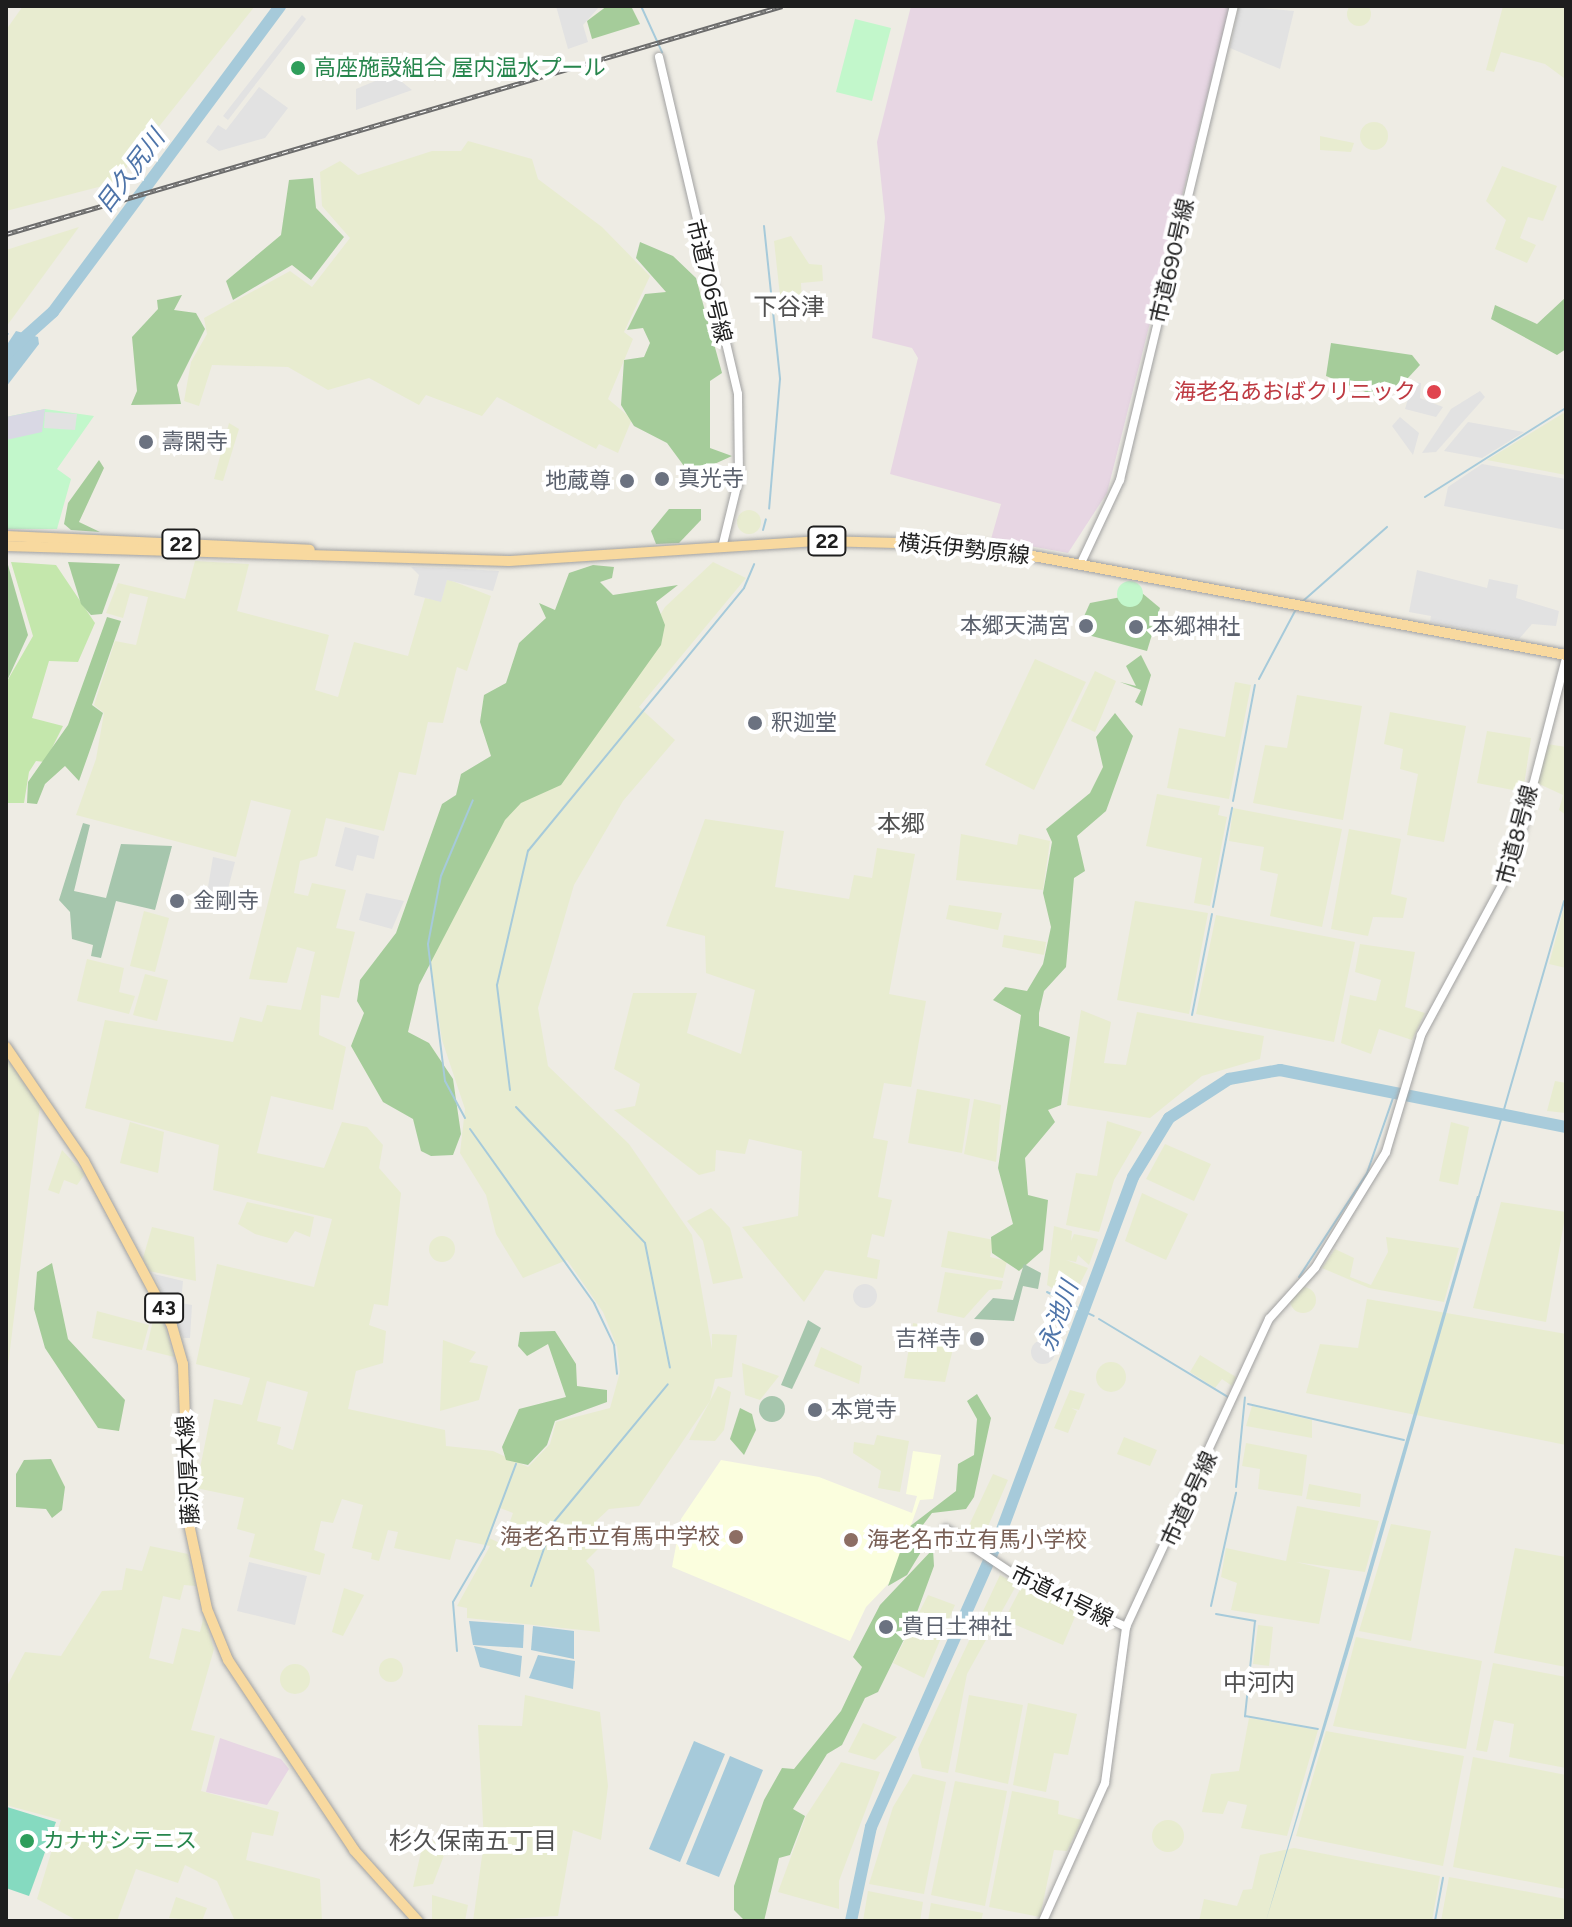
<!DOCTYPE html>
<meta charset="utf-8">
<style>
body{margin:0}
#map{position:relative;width:1572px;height:1927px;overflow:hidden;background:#eeece4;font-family:Figtree,"Noto Sans JP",sans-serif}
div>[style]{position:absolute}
.industrial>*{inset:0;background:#e7d6e3}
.education>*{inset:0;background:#fbfede}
.farmland>*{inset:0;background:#e8ecd0}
.round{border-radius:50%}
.grass>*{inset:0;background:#c4e7ac}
.forest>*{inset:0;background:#a5cc9a}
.cemetery>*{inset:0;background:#a6c6ad}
.park>*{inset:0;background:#c2f7cb}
.pitch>*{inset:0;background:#85dac0}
.parking>*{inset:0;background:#e2e2e2}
.plaza>*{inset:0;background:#d9d8e4}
.water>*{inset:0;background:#a6cada}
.stream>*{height:2px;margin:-1px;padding:0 1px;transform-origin:1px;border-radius:1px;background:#a6cada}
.river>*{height:12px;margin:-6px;padding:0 6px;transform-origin:6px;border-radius:6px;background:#a6cada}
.roads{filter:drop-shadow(0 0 2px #a2a2a2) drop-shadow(0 0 2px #a2a2a2)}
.minor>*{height:8px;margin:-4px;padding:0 4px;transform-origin:4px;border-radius:4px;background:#fff}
.major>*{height:10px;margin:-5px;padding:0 5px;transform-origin:5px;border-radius:5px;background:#f8d99f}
.rail>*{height:5px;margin-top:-2.5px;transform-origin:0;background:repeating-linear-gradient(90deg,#fff 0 6px,#6c6c6c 0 12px);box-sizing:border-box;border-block:2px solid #6c6c6c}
.dots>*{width:22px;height:22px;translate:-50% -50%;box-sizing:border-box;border:4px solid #fff;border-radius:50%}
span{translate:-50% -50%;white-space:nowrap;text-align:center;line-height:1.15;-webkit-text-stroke:8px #fff;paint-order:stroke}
.shield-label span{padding:2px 6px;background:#fff;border:2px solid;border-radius:6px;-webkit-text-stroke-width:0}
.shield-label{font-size:20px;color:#1e1e1e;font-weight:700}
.leisure-label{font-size:22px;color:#27864d}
.left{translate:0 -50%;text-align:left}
.street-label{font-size:22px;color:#1e1e1e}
.health-label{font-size:22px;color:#be3a42}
.right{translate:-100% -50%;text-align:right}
.worship-label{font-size:22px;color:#5b616d}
.education-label{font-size:22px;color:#785e54}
.water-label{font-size:24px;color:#4e74a9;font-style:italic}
.neighbourhood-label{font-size:24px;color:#515151}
.frame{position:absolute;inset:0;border:8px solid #1e1e1e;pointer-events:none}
</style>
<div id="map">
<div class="industrial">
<div style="clip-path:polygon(911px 6px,1230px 6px,1107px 493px,1068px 553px,991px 539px,1001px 504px,890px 474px,918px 358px,912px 348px,872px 338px,885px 218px,877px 142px)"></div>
<div style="clip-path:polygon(220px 1738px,281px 1759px,289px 1769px,267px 1805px,206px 1792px)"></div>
</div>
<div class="education">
<div style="clip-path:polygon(913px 1451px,941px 1455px,933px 1499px,920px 1500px,891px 1581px,866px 1607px,850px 1641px,672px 1567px,681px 1519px,721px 1460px,819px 1477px,912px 1513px,917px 1496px,906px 1494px)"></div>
</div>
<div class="farmland">
<div class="round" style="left:1347px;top:2px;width:24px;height:24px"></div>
<div style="clip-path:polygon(23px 6px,255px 6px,114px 183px,6px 211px,6px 30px)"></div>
<div style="clip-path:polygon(1503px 6px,1566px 6px,1564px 78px,1545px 64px,1501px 52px,1494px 72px,1486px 70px)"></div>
<div class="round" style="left:1360px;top:122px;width:28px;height:28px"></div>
<div style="clip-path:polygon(1320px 136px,1354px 143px,1351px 152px,1320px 150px)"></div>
<div style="clip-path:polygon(468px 141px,532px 159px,538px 179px,602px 227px,650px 276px,624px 332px,633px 339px,608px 399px,632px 419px,618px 453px,599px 444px,596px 449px,497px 397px,482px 416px,426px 395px,419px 405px,369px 378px,328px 390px,288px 367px,212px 365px,199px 406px,184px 401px,191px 362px,207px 334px,204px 318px,290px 271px,312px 287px,350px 238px,322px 206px,320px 172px,340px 161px,358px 175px,432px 151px,461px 151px)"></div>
<div style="clip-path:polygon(1502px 166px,1557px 186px,1543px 221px,1528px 217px,1520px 238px,1536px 245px,1527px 263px,1495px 249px,1506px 220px,1486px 201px)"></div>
<div style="clip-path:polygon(79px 227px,6px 327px,6px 250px)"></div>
<div style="clip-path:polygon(791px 236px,809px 264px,822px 265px,823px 281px,801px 283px,802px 304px,781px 305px,774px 241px)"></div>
<div style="clip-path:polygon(1566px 412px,1566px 475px,1487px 460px,1562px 414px)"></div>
<div style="clip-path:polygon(229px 423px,239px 429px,223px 481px,214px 479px)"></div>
<div class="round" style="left:737px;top:510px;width:24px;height:24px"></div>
<div style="clip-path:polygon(evenodd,195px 561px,249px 564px,237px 611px,329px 635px,315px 690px,338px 697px,354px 642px,408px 656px,425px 598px,441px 601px,447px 579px,491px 596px,467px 671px,457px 667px,443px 723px,428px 722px,416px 775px,399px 772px,384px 831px,326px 818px,317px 856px,300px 861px,294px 893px,308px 896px,312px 883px,346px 890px,336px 928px,355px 932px,339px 998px,321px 995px,319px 1035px,346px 1047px,333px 1110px,271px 1096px,257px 1153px,324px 1168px,342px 1122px,367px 1127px,383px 1145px,379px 1168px,401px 1193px,388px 1306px,374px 1304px,369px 1325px,386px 1331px,383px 1363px,356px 1371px,348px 1409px,445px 1430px,446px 1446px,493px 1451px,528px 1467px,550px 1444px,556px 1422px,610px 1408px,620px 1372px,617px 1347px,603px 1312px,567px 1260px,523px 1278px,496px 1234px,486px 1195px,460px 1153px,465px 1109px,442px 1040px,429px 960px,481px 817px,610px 696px,665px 607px,713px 562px,746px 578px,639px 707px,675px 740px,623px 801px,574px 885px,538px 1008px,548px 1066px,629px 1144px,692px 1235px,712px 1349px,712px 1334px,737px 1335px,732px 1377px,715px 1379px,710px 1401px,639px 1506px,609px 1509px,594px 1523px,603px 1544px,586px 1561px,594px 1570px,600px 1632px,467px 1618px,467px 1608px,457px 1606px,490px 1546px,456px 1539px,450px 1560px,394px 1548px,398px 1532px,388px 1530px,379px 1561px,371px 1559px,372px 1553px,352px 1548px,363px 1505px,342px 1499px,333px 1523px,321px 1521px,314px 1550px,325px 1554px,320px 1575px,249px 1557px,255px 1534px,237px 1529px,244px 1498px,196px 1488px,214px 1399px,242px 1405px,250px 1378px,196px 1364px,217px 1264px,314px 1287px,332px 1219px,213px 1190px,219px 1145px,85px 1108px,105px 1020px,233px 1042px,240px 1017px,262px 1022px,267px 1005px,301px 1010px,315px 952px,297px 947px,287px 983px,249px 979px,291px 810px,251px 800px,236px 857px,76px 815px,96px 759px,104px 713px,94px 705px,115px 641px,136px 645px,148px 597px,130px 593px,123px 618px,106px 613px,118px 583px,185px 599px,195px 561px,267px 1381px,308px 1392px,293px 1450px,277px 1444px,281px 1427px,257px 1421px,267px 1381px,195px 561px,500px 1508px,513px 1513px,502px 1544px,489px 1538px,500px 1508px)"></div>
<div style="clip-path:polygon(1035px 659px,1086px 682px,1034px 790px,985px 765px)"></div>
<div style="clip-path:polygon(1095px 671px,1116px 681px,1095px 732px,1071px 721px)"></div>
<div style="clip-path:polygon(1235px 682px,1251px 685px,1229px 799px,1167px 788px,1179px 728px,1225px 737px)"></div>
<div style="clip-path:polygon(1297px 695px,1362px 706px,1343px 820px,1253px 803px,1265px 745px,1287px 748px)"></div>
<div style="clip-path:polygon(1390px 712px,1466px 726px,1444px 842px,1407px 835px,1418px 774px,1400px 769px,1403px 749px,1384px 744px)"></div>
<div style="clip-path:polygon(1487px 731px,1531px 738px,1523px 792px,1477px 783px)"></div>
<div style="clip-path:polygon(1547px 744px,1566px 747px,1566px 815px,1559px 810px,1563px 795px,1537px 783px)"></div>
<div style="clip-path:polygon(1157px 794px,1220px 806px,1218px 815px,1227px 817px,1210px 906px,1194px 903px,1202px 858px,1146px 846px)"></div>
<div style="clip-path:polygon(1233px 808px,1342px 829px,1322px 927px,1270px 916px,1278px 874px,1260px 870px,1264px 847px,1229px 841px)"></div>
<div style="clip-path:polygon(705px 819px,784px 831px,775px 887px,849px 899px,854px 875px,872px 878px,877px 848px,915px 854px,889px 994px,926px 1001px,911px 1087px,884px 1083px,873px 1138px,888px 1141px,878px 1197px,892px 1200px,884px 1237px,872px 1234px,867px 1257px,880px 1260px,877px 1279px,825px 1270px,804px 1302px,742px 1227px,798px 1216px,802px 1151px,749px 1139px,745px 1154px,716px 1150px,715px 1171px,699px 1175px,614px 1110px,635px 1106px,640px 1084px,614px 1069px,633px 993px,697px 993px,687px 1033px,741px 1054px,755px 990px,706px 973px,705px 936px,666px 926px)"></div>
<div style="clip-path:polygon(1349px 829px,1401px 839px,1391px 894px,1407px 898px,1403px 918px,1373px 917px,1368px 936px,1331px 929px)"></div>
<div style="clip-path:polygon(961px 834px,1017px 845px,1019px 834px,1050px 841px,1043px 890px,956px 880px)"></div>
<div style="clip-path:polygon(1566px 900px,1566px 968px,1549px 964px)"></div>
<div style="clip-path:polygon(1135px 901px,1208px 913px,1189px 1014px,1117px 1000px)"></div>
<div style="clip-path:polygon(949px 905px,1002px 913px,998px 930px,946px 919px)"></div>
<div style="clip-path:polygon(144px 911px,169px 918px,155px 972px,130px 966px)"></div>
<div style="clip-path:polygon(1216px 915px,1355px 942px,1334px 1042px,1196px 1014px)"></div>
<div style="clip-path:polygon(1004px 935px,1046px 942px,1044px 955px,1002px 947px)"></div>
<div style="clip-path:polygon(1360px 944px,1415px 952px,1405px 1007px,1425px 1013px,1412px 1040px,1379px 1029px,1371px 1054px,1341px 1043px,1350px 995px,1376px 1001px,1381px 980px,1355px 972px)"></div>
<div style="clip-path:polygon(87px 959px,124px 968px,119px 992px,135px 996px,129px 1014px,77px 1001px)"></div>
<div style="clip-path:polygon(145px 974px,168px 980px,157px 1021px,133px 1015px)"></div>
<div style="clip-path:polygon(1081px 1010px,1111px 1022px,1104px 1063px,1126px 1065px,1137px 1012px,1264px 1036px,1260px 1059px,1202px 1076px,1150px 1118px,1067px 1105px)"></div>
<div style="clip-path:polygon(6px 1057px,40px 1106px,6px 1382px)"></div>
<div style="clip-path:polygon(1555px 1081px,1566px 1083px,1566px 1113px,1547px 1111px)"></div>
<div style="clip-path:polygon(917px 1089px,970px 1099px,962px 1153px,908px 1143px)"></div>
<div style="clip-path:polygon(974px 1099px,1001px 1105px,996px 1162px,964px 1154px)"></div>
<div style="clip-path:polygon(1107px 1121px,1142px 1132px,1114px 1180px,1099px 1232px,1066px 1225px,1076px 1173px,1097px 1176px)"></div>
<div style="clip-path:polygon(130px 1122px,164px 1132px,158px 1173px,120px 1163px)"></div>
<div style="clip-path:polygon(1451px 1122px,1469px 1127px,1458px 1185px,1439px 1181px)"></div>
<div style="clip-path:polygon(1165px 1144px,1211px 1164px,1194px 1201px,1146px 1179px)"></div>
<div style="clip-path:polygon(62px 1150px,85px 1174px,77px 1185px,64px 1180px,59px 1194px,48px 1190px)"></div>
<div style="clip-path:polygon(1142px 1193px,1188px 1214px,1166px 1260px,1125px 1241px)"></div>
<div style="clip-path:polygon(247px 1202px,314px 1217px,310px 1237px,295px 1231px,287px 1243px,255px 1234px,238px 1224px)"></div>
<div style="clip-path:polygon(1501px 1202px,1566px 1212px,1546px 1322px,1473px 1308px)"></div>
<div style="clip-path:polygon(711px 1208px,730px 1228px,743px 1278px,713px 1284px,703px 1241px,687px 1221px)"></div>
<div style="clip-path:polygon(1054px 1226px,1072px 1231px,1071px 1241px,1074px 1234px,1098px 1239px,1089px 1265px,1078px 1255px,1076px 1262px,1066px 1260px,1088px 1268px,1072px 1300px,1047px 1285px)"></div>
<div style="clip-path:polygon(152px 1227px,194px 1237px,196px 1281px,149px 1271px,143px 1258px)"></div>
<div style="clip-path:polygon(948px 1231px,994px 1240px,990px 1257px,1007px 1261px,1003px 1278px,941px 1267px)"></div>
<div class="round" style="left:429px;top:1236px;width:26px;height:26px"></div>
<div style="clip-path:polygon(1386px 1237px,1459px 1248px,1444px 1302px,1369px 1288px,1322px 1268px,1335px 1249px,1354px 1258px,1350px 1277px,1371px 1285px,1388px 1252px)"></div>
<div style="clip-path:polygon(945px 1272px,1003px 1281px,1001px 1289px,989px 1290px,964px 1318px,937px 1312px)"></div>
<div class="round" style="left:1290px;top:1287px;width:26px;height:26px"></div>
<div style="clip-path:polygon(1367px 1299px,1566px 1334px,1566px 1445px,1306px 1393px,1320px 1344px,1358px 1348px)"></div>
<div style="clip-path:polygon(156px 1308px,166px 1329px,174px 1357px,146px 1350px)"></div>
<div style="clip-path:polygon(97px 1311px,149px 1325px,142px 1350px,92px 1338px)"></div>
<div style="clip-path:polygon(913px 1323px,957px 1332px,945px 1382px,904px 1378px)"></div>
<div style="clip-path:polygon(443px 1340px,476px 1352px,469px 1362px,488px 1366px,479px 1400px,440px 1411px)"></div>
<div style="clip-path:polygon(821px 1347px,862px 1366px,859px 1384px,814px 1366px)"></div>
<div style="clip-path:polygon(1200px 1355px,1236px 1377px,1232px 1386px,1222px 1379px,1215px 1388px,1190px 1372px)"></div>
<div class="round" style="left:1096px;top:1362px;width:30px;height:30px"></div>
<div style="clip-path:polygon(742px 1363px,779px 1376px,760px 1400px,745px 1395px)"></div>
<div style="clip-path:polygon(718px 1386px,731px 1392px,724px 1430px,715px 1441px,689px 1440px)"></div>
<div style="clip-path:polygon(1070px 1390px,1085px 1394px,1079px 1410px,1071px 1408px,1077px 1411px,1068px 1433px,1054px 1428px)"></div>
<div style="clip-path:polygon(1252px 1406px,1312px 1420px,1312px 1438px,1246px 1426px)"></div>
<div style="clip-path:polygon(877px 1435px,909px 1441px,900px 1492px,878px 1488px,881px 1471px,853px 1453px,854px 1442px,874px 1445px)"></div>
<div style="clip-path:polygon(1124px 1437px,1157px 1450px,1150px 1466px,1117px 1454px)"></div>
<div style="clip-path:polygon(1246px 1443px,1307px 1455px,1302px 1496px,1258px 1489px,1260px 1469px,1242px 1466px)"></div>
<div style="clip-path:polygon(993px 1474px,1008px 1480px,980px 1545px,965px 1534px)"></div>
<div style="clip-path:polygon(1309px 1484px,1361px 1494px,1360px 1507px,1306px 1499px)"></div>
<div style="clip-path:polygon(1297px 1506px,1379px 1521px,1365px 1572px,1296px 1562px,1330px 1570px,1319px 1624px,1231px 1610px,1237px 1583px,1221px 1577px,1226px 1548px,1286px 1561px)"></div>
<div style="clip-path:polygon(1391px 1524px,1431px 1531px,1411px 1641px,1359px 1631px)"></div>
<div style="clip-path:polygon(150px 1546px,188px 1554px,196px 1586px,184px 1585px,180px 1600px,163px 1596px,149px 1658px,173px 1664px,182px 1628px,200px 1632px,204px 1615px,214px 1649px,191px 1730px,215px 1736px,201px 1791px,279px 1812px,273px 1836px,252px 1832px,246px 1860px,320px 1879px,322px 1921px,235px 1921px,217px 1881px,185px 1865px,178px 1883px,136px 1869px,117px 1921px,78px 1921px,37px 1899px,61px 1820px,6px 1805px,6px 1688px,25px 1652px,61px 1656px,102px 1591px,122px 1590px,126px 1568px,142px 1571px)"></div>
<div style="clip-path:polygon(1515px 1548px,1566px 1557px,1566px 1667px,1494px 1653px)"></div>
<div style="clip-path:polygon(1000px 1575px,1017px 1584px,967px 1674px,948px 1773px,922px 1768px,918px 1749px)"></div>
<div style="clip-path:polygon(1023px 1584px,1077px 1612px,1063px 1645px,1004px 1620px)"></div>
<div style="clip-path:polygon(344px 1588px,364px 1595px,343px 1636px,332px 1632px)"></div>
<div style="clip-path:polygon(928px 1595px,955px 1605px,924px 1678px,893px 1663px)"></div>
<div style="clip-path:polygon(1258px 1625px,1273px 1627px,1269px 1666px,1253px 1664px)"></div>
<div style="clip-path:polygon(1356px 1637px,1482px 1661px,1466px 1749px,1333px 1726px)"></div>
<div class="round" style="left:379px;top:1658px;width:24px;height:24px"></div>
<div style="clip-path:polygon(1493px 1663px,1566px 1677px,1566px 1768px,1509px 1757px,1514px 1724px,1494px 1720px,1487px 1752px,1476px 1750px)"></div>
<div class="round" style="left:280px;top:1664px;width:30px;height:30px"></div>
<div style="clip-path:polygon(525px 1695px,600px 1712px,608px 1786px,601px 1840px,573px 1830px,558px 1916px,473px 1921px,484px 1842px,478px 1725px,522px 1726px)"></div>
<div style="clip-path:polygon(969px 1695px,1023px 1705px,1008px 1784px,955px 1772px)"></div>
<div style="clip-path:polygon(1028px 1703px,1077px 1714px,1068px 1755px,1054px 1753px,1046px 1792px,1013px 1785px)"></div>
<div style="clip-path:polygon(1249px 1718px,1318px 1730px,1287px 1836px,1241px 1828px,1247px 1805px,1228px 1801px,1223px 1814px,1202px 1812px,1211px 1774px,1239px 1771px)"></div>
<div style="clip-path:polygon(863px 1723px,897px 1737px,875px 1760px,848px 1752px)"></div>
<div style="clip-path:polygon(1326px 1731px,1464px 1756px,1443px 1866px,1296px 1836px)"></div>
<div style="clip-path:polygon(1473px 1757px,1566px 1775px,1566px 1889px,1453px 1867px)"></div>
<div style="clip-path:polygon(841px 1762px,880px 1772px,839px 1881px,839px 1909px,778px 1892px,806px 1816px)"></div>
<div style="clip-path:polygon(913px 1774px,946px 1782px,924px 1894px,869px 1884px,893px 1807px)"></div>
<div style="clip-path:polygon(955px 1781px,1007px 1791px,985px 1906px,931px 1895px)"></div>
<div style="clip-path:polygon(1012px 1791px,1059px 1801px,1058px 1814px,1082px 1820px,1067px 1851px,1054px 1850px,1040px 1917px,989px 1907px)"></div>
<div class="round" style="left:1152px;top:1820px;width:32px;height:32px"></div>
<div style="clip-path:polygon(424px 1839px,448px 1845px,433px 1884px,413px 1887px)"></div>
<div style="clip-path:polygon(1294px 1848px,1440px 1876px,1432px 1921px,1199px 1921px,1204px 1899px,1237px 1906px,1243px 1890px,1252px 1889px,1260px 1855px)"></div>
<div style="clip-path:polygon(1449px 1877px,1566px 1899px,1566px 1921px,1441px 1921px)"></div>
<div style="clip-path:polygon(868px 1891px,923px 1902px,920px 1921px,863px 1921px)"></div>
<div style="clip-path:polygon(432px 1895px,468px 1905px,465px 1921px,432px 1921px)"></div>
<div style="clip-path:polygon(176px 1897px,207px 1908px,202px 1921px,169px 1918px)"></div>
<div style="clip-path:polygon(931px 1903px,983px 1913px,981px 1921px,928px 1921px)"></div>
</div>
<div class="grass">
<div style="clip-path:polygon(11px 562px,56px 565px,95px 623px,78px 662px,49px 661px,32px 718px,63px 726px,45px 762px,36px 761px,29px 772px,24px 803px,6px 803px,6px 683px,33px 636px)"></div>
</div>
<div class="forest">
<div style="clip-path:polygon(607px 6px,631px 6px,640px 24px,592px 39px,587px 21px)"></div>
<div style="clip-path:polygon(313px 178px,316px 208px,344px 237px,311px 280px,292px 265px,233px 300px,226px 281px,281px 235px,289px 180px)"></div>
<div style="clip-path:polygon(640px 242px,673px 256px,696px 278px,722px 373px,710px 381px,710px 448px,732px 456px,710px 466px,708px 480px,698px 485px,667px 443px,634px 426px,621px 405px,624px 360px,644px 357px,650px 343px,643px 328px,627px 330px,645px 294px,666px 292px,636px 258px)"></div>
<div style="clip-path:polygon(182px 295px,174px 310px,196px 313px,205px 329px,177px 385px,181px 404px,131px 405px,137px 391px,132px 337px,158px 309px,157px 300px)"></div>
<div style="clip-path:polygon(1566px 297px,1566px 349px,1557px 355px,1491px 319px,1495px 305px,1537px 324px)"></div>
<div style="clip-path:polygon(1331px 343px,1412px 355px,1420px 365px,1395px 392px,1378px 397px,1326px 376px)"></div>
<div style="clip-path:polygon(99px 460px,104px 468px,79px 522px,100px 532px,71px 530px,64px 524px,68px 503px)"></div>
<div style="clip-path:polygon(669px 509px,701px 509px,701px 520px,679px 543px,656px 544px,651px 531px)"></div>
<div style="clip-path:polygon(6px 558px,28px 635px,6px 683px)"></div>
<div style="clip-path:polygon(68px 562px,120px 564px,102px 614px,91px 615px,81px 604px)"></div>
<div style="clip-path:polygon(593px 565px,614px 567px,612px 578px,600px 582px,613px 595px,678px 585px,656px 602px,665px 625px,661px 645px,561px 785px,521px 803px,505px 820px,419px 985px,408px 1032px,429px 1043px,453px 1079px,461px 1134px,453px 1155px,431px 1156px,421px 1151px,413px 1119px,383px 1102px,351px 1046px,364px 1013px,357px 1001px,360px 980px,396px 933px,442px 804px,456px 795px,461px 774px,491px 756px,480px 722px,484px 695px,506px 683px,519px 643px,546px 618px,539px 603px,555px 610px,569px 573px)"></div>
<div style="clip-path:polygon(1142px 593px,1160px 608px,1147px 651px,1077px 632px,1090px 603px)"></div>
<div style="clip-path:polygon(107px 617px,121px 621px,92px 705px,103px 713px,79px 781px,65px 766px,45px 784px,37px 804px,27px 803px,28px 782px,68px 725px)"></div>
<div style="clip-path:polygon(1141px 655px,1151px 675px,1142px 706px,1135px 702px,1141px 690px,1120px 682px,1136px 686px,1126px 666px)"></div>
<div style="clip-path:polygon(1115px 713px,1133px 736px,1106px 811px,1077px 836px,1085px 871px,1074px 878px,1066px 967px,1044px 991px,1039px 1013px,1039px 1026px,1070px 1037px,1061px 1105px,1048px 1110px,1055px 1122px,1025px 1158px,1028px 1195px,1048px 1200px,1043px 1250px,1019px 1271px,992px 1253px,991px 1237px,1013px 1224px,998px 1168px,1021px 1015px,993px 1000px,1005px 987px,1027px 991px,1043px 964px,1051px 927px,1043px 893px,1052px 842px,1046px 829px,1090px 793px,1103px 767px,1096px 737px)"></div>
<div style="clip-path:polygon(52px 1263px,68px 1339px,125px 1400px,119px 1431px,98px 1428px,45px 1348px,34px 1309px,37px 1272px)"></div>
<div style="clip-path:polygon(555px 1331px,576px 1364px,577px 1386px,607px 1390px,607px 1402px,555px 1421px,547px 1445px,528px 1465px,506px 1460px,502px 1447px,519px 1409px,566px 1397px,548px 1344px,527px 1356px,518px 1346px,520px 1332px)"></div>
<div style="clip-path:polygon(977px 1394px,991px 1418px,974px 1497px,966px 1509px,932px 1513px,919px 1530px,921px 1552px,907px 1575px,888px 1586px,909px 1527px,956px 1491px,958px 1464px,974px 1455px,977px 1419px,967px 1401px)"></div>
<div style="clip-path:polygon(740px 1408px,752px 1414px,756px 1430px,744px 1455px,730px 1439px)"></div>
<div style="clip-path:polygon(51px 1459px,65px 1487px,62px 1510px,52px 1518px,46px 1509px,16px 1507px,16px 1474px,24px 1460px)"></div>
<div style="clip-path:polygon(933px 1549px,934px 1566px,916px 1615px,878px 1692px,865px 1698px,842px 1745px,827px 1754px,793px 1809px,805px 1816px,790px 1855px,779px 1858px,764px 1921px,745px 1921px,734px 1910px,734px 1886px,764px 1800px,782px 1768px,794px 1769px,841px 1711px,862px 1667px,853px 1657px,880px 1605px)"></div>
</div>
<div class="cemetery">
<div style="clip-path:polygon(83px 823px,90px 825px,74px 891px,106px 898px,121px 844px,172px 846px,155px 910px,116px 901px,101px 958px,91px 956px,93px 945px,72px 939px,70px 912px,59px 900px)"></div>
<div style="clip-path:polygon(1024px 1264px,1041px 1273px,1038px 1289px,1023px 1286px,1014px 1321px,974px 1319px,993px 1298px,1013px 1300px)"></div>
<div style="clip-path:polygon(808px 1320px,821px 1328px,792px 1389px,781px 1385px)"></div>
<div class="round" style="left:759px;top:1396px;width:26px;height:26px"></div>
</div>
<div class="park">
<div style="clip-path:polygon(855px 19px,891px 28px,872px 101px,836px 92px)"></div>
<div style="clip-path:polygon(45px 409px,94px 416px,57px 469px,71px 479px,57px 529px,6px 529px,6px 417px)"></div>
<div class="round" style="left:1117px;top:581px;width:26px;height:26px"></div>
</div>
<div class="pitch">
<div style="clip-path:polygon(7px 1807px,56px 1822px,29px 1896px,6px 1888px)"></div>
</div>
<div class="parking">
<div style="clip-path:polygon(556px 6px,600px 6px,583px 25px,588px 42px,568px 49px)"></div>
<div style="clip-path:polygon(1239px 6px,1294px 11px,1280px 69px,1230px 48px)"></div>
<div style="clip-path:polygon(302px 15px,306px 19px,228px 120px,223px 116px)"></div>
<div style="clip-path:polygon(392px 74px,412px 90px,356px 110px,356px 89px)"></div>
<div style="clip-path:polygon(259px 87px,288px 108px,265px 138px,219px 151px,206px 142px,218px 125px,226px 130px)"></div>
<div style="clip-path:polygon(1413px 382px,1421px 383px,1420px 398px,1443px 407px,1436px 417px,1405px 409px)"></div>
<div style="clip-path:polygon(1480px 391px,1485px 397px,1436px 452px,1422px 453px,1451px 409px)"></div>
<div style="clip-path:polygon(45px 412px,77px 414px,75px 430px,44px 428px)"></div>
<div style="clip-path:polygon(1400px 417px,1419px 433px,1413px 455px,1392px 426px)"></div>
<div style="clip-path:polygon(1468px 422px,1524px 432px,1482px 458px,1444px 451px)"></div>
<div style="clip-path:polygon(1482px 464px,1566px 479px,1566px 530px,1444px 506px,1448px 487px)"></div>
<div style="clip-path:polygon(411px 567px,449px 568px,499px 571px,493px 591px,447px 580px,441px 602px,414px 595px,419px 575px)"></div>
<div style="clip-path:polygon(1417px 570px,1487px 588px,1489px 579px,1518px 585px,1516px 598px,1559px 611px,1556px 626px,1532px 624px,1519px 639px,1430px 622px,1431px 616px,1409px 612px)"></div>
<div style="clip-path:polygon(345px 827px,379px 836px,374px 859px,357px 855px,353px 871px,335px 866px)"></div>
<div style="clip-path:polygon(213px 857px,235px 862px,223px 908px,206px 899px)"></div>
<div style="clip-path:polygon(366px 893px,404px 901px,392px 929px,359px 920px)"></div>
<div style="clip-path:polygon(154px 1274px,183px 1281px,181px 1303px,192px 1305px,190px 1338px,183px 1338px)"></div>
<div class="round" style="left:853px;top:1284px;width:24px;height:24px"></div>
<div class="round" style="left:1031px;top:1340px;width:24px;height:24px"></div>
<div style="clip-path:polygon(249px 1562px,307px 1576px,295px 1625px,237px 1611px)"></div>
</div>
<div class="plaza">
<div style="clip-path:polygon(45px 409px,42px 432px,6px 440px,6px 417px)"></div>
</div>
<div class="water">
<div style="clip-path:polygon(16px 331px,38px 337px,39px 344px,6px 387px,6px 346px)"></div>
<div style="clip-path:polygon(1477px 1196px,1480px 1196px,1353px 1637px,1266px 1921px)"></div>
<div style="clip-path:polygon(469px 1621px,524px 1625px,523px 1648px,473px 1645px)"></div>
<div style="clip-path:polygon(533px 1626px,574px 1631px,574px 1659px,531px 1650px)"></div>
<div style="clip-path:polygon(474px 1646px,522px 1656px,520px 1677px,480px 1667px)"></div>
<div style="clip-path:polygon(538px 1655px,575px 1661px,573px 1689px,529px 1678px)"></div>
<div style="clip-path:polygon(694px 1741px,725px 1754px,680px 1862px,649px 1849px)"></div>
<div style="clip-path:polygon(730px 1756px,763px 1770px,719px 1877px,686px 1864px)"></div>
</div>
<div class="stream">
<div style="left:641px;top:6px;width:51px;rotate:65.5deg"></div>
<div style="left:764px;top:226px;width:154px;rotate:84deg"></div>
<div style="left:780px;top:379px;width:130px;rotate:94.8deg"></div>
<div style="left:6px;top:333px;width:2px;rotate:27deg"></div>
<div style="left:1425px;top:497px;width:167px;rotate:-32.3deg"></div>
<div style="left:763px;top:530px;width:11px;rotate:-75deg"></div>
<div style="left:1303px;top:601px;width:112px;rotate:-41.4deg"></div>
<div style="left:1259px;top:679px;width:79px;rotate:-62.1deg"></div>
<div style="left:1233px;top:801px;width:118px;rotate:-79.3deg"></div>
<div style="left:1213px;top:907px;width:101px;rotate:-79.1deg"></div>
<div style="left:1192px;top:1015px;width:103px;rotate:-78.8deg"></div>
<div style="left:510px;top:1090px;width:106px;rotate:-97.1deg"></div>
<div style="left:497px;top:985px;width:138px;rotate:-77deg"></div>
<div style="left:528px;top:851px;width:340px;rotate:-50.6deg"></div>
<div style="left:744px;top:588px;width:26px;rotate:-67deg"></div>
<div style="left:516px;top:1107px;width:187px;rotate:46.5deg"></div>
<div style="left:645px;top:1243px;width:127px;rotate:78.7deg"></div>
<div style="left:465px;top:1118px;width:42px;rotate:-118.4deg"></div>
<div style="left:445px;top:1081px;width:138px;rotate:-97.1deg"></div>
<div style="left:428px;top:944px;width:69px;rotate:-79.2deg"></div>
<div style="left:441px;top:876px;width:82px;rotate:-67.2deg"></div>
<div style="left:470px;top:1129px;width:214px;rotate:54.5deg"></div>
<div style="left:594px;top:1303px;width:47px;rotate:64.5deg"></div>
<div style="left:614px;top:1345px;width:29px;rotate:84deg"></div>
<div style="left:1479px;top:1196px;width:307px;rotate:-73.9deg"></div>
<div style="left:1299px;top:1277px;width:124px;rotate:-56.8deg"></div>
<div style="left:1367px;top:1173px;width:83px;rotate:-70.9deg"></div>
<div style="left:1047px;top:1292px;width:33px;rotate:27deg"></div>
<div style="left:1081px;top:1310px;width:14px;rotate:25deg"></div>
<div style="left:1099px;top:1319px;width:151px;rotate:31.2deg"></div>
<div style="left:1248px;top:1404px;width:160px;rotate:13deg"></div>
<div style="left:1236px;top:1487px;width:90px;rotate:-84.3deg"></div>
<div style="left:531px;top:1586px;width:67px;rotate:-70.8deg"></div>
<div style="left:553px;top:1523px;width:180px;rotate:-50.4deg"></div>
<div style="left:1211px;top:1606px;width:116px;rotate:-77.5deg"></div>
<div style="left:1216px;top:1614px;width:40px;rotate:10deg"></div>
<div style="left:1255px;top:1621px;width:96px;rotate:96deg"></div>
<div style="left:1245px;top:1716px;width:74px;rotate:10.1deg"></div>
<div style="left:457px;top:1651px;width:49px;rotate:-94.7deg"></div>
<div style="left:453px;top:1602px;width:61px;rotate:-59.7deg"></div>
<div style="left:484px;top:1549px;width:91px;rotate:-69.4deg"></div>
<div style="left:1435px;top:1921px;width:44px;rotate:-79.5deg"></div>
</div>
<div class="river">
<div style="left:6px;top:354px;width:63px;rotate:-41.8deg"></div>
<div style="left:53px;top:312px;width:381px;rotate:-53.4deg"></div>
<div style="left:851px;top:1921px;width:96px;rotate:-78deg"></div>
<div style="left:871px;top:1827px;width:311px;rotate:-66.1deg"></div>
<div style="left:997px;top:1543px;width:390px;rotate:-69.6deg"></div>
<div style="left:1133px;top:1177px;width:69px;rotate:-58.6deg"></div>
<div style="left:1169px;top:1118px;width:72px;rotate:-33deg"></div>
<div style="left:1229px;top:1079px;width:52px;rotate:-10deg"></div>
<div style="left:1280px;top:1070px;width:292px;rotate:11.3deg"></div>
</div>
<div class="roads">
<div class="minor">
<div style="left:659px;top:57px;width:346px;rotate:76.8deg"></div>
<div style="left:738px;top:394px;width:84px;rotate:89.3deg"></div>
<div style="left:739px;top:478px;width:72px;rotate:103.7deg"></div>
<div style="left:1081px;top:563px;width:92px;rotate:-64.8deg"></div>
<div style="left:1120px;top:480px;width:488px;rotate:-76.5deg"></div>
<div style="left:946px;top:1529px;width:83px;rotate:33.7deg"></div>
<div style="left:1015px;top:1575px;width:123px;rotate:25.1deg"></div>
<div style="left:1043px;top:1921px;width:151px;rotate:-65.8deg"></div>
<div style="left:1105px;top:1783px;width:157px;rotate:-82.3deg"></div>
<div style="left:1126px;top:1627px;width:340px;rotate:-65.1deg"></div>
<div style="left:1269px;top:1319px;width:69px;rotate:-48deg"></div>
<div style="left:1315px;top:1268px;width:136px;rotate:-58.5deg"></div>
<div style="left:1386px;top:1152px;width:122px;rotate:-73.3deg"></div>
<div style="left:1421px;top:1035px;width:191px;rotate:-61.6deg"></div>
<div style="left:1512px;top:867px;width:216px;rotate:-75.5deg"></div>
</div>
<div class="major">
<div style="left:6px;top:536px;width:304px;rotate:2.6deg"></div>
<div style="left:6px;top:546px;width:503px;rotate:1.71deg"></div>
<div style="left:509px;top:561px;width:312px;rotate:-3.7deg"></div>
<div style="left:820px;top:541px;width:154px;rotate:1.5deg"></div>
<div style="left:974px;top:545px;width:602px;rotate:10.53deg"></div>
<div style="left:6px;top:1047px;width:138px;rotate:55.6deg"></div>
<div style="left:84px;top:1161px;width:187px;rotate:61.9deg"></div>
<div style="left:172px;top:1326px;width:40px;rotate:74deg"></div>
<div style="left:183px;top:1364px;width:160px;rotate:87.9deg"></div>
<div style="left:189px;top:1524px;width:87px;rotate:78deg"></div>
<div style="left:207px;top:1609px;width:55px;rotate:67.6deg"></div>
<div style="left:228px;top:1660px;width:228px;rotate:56.4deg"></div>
<div style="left:354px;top:1850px;width:96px;rotate:48deg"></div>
</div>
</div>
<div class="rail">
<div style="left:6px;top:234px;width:809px;rotate:-16.37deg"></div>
</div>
<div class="dots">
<div style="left:298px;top:68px;background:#2e9e5b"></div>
<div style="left:1434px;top:392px;background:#e0444e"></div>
<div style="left:146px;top:442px;background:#6b7280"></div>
<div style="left:662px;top:479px;background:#6b7280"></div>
<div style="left:627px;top:481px;background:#6b7280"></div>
<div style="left:1086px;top:626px;background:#6b7280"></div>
<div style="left:1136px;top:627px;background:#6b7280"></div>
<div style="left:755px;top:723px;background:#6b7280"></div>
<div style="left:177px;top:901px;background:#6b7280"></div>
<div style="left:977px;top:1339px;background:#6b7280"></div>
<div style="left:815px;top:1410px;background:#6b7280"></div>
<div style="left:736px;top:1537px;background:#8d6e63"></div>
<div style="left:851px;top:1540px;background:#8d6e63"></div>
<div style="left:886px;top:1627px;background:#6b7280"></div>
<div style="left:27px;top:1841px;background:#2e9e5b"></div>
</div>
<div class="shield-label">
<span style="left:827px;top:541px">22</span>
<span style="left:181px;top:544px">22</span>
<span style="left:164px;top:1308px">43</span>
</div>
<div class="leisure-label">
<span class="left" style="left:314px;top:68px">高座施設組合 屋内温水プール</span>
<span class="left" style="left:43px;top:1841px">カナサシテニス</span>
</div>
<div class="street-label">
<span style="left:1172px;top:261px;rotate:-77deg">市道690号線</span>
<span style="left:709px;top:281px;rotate:76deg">市道706号線</span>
<span style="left:964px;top:549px;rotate:6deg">横浜伊勢原線</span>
<span style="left:1517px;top:835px;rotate:-75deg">市道8号線</span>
<span style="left:188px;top:1470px;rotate:-93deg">藤沢厚木線</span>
<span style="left:1189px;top:1499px;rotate:-65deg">市道8号線</span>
<span style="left:1062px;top:1596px;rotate:26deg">市道41号線</span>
</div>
<div class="health-label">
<span class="right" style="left:1416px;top:392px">海老名あおばクリニック</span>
</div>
<div class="worship-label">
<span class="left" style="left:162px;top:442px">壽閑寺</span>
<span class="left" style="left:678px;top:479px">真光寺</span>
<span class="right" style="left:611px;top:481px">地蔵尊</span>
<span class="right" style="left:1070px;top:626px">本郷天満宮</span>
<span class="left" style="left:1152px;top:627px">本郷神社</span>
<span class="left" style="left:771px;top:723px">釈迦堂</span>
<span class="left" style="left:193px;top:901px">金剛寺</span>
<span class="right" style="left:961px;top:1339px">吉祥寺</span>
<span class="left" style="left:831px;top:1410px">本覚寺</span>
<span class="left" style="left:902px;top:1627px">貴日土神社</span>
</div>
<div class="education-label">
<span class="right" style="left:720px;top:1537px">海老名市立有馬中学校</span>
<span class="left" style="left:867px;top:1540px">海老名市立有馬小学校</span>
</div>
<div class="water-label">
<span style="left:130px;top:171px;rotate:-53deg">目久尻川</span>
<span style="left:1058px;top:1316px;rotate:-70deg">永池川</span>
</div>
<div class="neighbourhood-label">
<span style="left:789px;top:307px">下谷津</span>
<span style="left:901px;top:824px">本郷</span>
<span style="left:1259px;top:1683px">中河内</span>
<span style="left:473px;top:1841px">杉久保南五丁目</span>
</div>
<div class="frame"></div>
</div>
